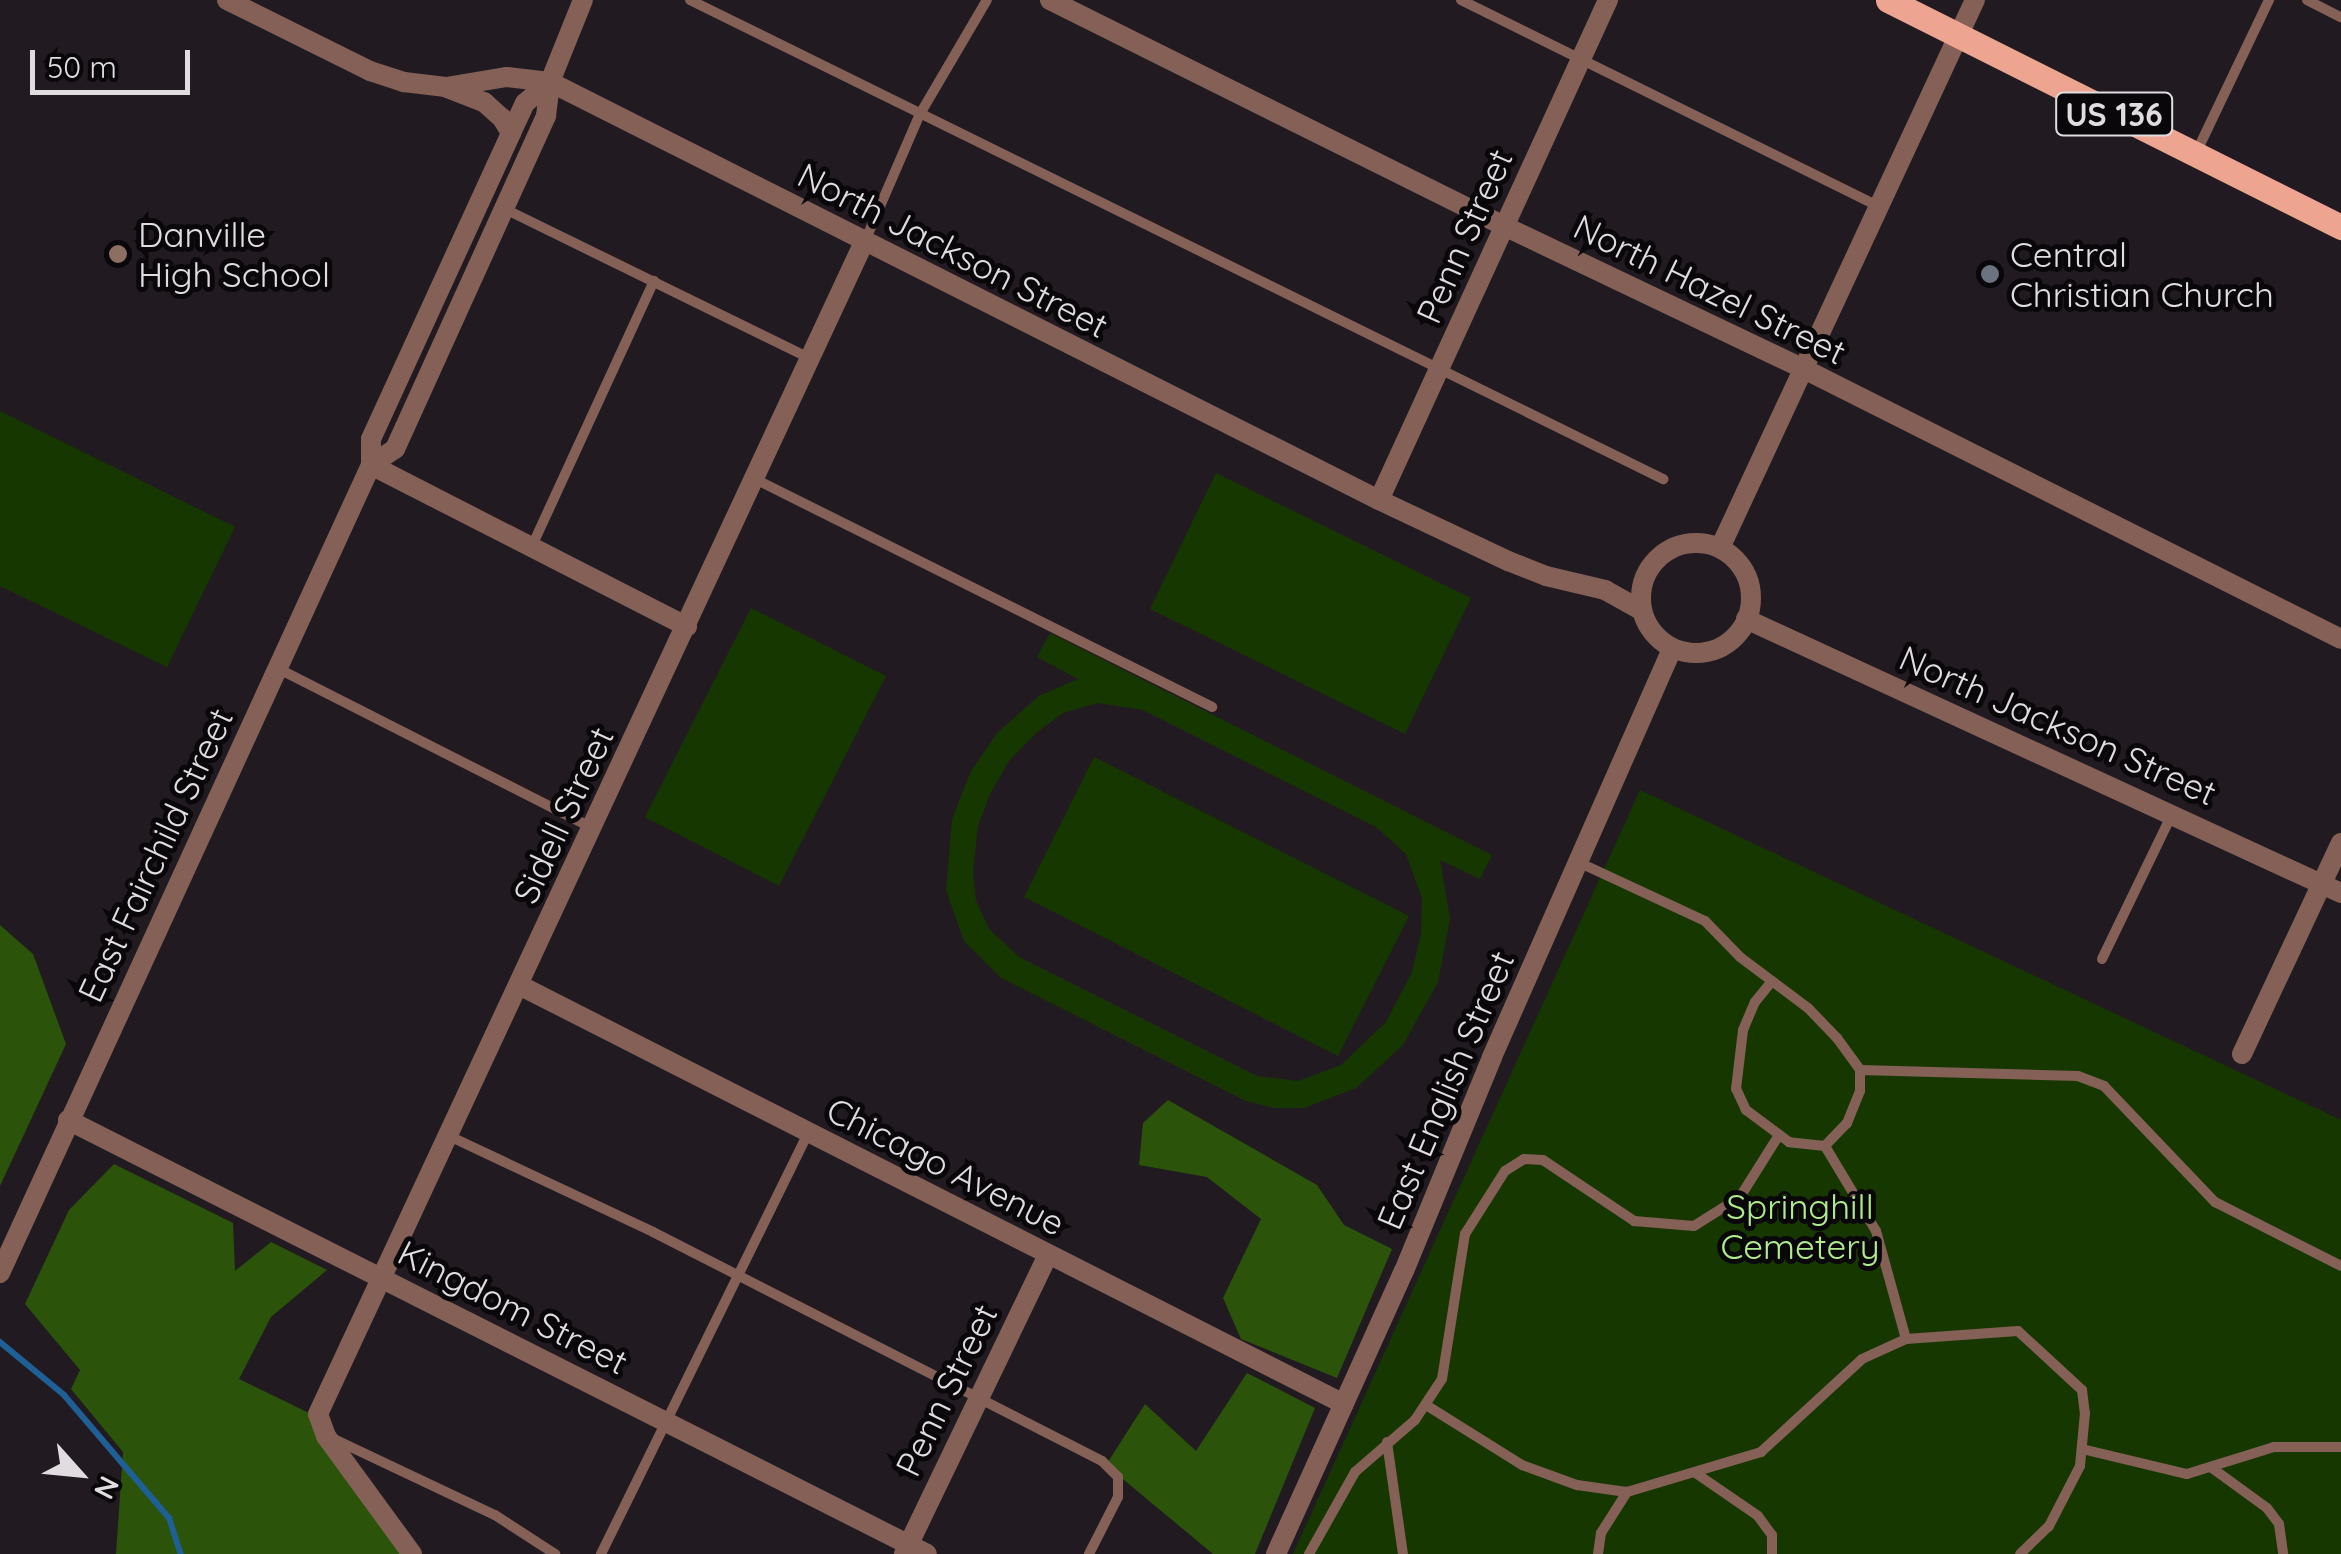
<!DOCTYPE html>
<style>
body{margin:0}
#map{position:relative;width:2341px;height:1554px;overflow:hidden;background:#211b21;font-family:Quicksand,sans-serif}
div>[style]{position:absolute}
.green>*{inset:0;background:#173700}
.forest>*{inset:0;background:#2b5309}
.stream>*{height:6px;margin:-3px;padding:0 3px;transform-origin:3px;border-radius:3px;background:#1e5f95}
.service>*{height:10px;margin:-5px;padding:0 5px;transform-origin:5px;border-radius:5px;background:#846057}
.minor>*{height:20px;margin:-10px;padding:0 10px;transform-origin:10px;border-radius:10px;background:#846057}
.minor>.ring{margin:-10px;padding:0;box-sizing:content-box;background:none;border:20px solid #846057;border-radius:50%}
.tertiary>*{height:20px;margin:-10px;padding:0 10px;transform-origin:10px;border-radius:10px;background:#846057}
.primary>*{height:25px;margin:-12.5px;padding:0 12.5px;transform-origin:12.5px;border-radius:12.5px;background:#eda490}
.dots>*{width:28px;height:28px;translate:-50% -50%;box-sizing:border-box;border:5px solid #090709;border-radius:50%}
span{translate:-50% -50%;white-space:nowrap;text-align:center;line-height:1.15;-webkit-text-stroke:10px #090709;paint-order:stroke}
.shield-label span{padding:2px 8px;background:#090709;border:2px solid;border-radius:8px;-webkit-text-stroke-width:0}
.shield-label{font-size:32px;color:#e0dce0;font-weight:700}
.poi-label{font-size:35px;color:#e0dce0}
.left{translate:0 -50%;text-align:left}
.street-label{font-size:35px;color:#e0dce0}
.park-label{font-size:35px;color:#b0ec8d}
.north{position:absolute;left:30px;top:1424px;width:100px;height:100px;-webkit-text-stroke:8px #090709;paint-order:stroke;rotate:117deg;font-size:28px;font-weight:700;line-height:40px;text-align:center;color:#e0dce0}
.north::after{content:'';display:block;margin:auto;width:35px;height:45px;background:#e0dce0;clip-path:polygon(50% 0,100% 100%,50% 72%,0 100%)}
.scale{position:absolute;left:30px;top:50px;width:160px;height:45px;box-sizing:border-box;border:5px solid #e0dce0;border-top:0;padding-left:12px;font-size:30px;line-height:35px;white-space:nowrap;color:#e0dce0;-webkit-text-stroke:8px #090709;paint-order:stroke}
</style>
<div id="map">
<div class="green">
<div style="clip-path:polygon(0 411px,235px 527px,167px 667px,0 586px)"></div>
<div style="clip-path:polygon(1216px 473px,1471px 598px,1405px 734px,1150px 609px)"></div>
<div style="clip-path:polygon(751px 608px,886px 676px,779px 886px,645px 817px)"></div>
<div style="clip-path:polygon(evenodd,1050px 633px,1492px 855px,1480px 879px,1440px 860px,1450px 919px,1438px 982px,1403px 1045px,1356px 1088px,1304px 1108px,1274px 1108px,1246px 1101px,1001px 978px,964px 941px,946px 890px,952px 819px,971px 771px,998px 732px,1039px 696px,1078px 679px,1037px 657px,1050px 633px,1098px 703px,1143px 710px,1376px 827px,1406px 854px,1422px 898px,1421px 934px,1412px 972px,1386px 1022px,1341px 1065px,1298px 1081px,1257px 1076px,1019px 957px,989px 929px,976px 901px,973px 872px,978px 826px,990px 794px,1009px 761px,1036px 733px,1063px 713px,1098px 703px)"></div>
<div style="clip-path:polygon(1094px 757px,1409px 916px,1338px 1056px,1024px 897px)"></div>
<div style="clip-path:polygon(1640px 790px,2341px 1120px,2341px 1554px,1293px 1554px)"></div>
</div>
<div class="forest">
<div style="clip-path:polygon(0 925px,33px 954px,66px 1044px,0 1186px)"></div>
<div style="clip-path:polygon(1168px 1100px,1317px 1185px,1344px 1225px,1392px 1249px,1337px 1378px,1241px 1339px,1223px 1298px,1261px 1219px,1207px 1177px,1139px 1165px,1143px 1123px)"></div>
<div style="clip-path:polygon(114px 1164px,233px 1223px,235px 1271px,271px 1242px,327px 1270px,271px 1317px,239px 1379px,313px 1415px,406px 1554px,116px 1554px,123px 1452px,71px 1389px,80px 1370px,25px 1304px,69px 1210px)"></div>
<div style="clip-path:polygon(1247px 1373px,1315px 1408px,1255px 1554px,1213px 1554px,1106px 1465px,1145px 1404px,1196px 1451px)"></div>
</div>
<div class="stream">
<div style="left:0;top:1342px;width:83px;rotate:39.6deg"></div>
<div style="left:64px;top:1395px;width:162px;rotate:49.5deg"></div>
<div style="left:169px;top:1518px;width:38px;rotate:72deg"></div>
</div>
<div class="service">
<div style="left:690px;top:0;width:1085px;rotate:26.21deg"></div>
<div style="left:1461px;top:0;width:465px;rotate:26.3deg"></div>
<div style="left:2307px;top:0;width:38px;rotate:27deg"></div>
<div style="left:2196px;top:153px;width:170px;rotate:-64.5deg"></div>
<div style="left:505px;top:209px;width:341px;rotate:26.1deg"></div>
<div style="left:865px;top:241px;width:138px;rotate:-66.6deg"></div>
<div style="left:920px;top:114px;width:132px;rotate:-59.6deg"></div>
<div style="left:755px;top:479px;width:511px;rotate:26.51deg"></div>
<div style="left:532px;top:546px;width:292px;rotate:-65.3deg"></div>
<div style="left:277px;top:668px;width:353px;rotate:26.9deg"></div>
<div style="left:1578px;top:862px;width:140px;rotate:24.9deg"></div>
<div style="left:1705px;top:921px;width:50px;rotate:45.8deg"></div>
<div style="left:1740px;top:957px;width:85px;rotate:36.9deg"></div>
<div style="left:1808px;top:1008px;width:42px;rotate:46deg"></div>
<div style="left:1837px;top:1038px;width:39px;rotate:54deg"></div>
<div style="left:1860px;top:1070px;width:21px;rotate:90deg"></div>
<div style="left:1860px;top:1091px;width:35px;rotate:112deg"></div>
<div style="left:1847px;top:1123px;width:32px;rotate:134deg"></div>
<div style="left:1825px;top:1146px;width:36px;rotate:-174deg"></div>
<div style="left:1789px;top:1142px;width:54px;rotate:-143.3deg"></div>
<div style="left:1746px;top:1110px;width:23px;rotate:-115deg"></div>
<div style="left:1736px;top:1089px;width:59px;rotate:-83.2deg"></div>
<div style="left:1743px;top:1030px;width:30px;rotate:-67deg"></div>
<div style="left:1755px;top:1002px;width:26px;rotate:-51deg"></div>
<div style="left:2102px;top:959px;width:161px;rotate:-64.2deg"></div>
<div style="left:1860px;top:1070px;width:218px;rotate:1.6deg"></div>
<div style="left:2078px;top:1076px;width:28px;rotate:21deg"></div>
<div style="left:2104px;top:1086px;width:161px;rotate:46.3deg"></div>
<div style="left:2215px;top:1202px;width:141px;rotate:26.9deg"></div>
<div style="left:447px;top:1135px;width:228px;rotate:25.2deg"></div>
<div style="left:653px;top:1232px;width:504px;rotate:27.02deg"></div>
<div style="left:1102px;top:1461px;width:23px;rotate:45deg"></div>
<div style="left:1118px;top:1477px;width:20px;rotate:90deg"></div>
<div style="left:1118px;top:1497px;width:64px;rotate:117deg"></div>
<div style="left:1906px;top:1339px;width:112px;rotate:-4.1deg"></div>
<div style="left:2018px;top:1331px;width:87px;rotate:42.7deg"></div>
<div style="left:2082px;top:1390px;width:23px;rotate:83deg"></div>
<div style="left:2085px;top:1413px;width:53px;rotate:95.4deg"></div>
<div style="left:2080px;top:1466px;width:68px;rotate:117.3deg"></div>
<div style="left:2049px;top:1526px;width:40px;rotate:136deg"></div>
<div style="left:1426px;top:1405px;width:113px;rotate:32deg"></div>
<div style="left:1522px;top:1465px;width:59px;rotate:20deg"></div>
<div style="left:1577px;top:1485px;width:50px;rotate:8deg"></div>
<div style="left:1627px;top:1492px;width:140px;rotate:-16.6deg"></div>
<div style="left:1761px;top:1452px;width:137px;rotate:-42.6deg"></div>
<div style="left:1862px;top:1359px;width:48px;rotate:-24.4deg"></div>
<div style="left:1906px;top:1339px;width:112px;rotate:-105.5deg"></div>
<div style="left:1876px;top:1231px;width:99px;rotate:-121deg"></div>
<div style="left:336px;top:1440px;width:176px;rotate:25.3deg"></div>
<div style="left:495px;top:1515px;width:72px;rotate:33deg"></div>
<div style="left:1387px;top:1442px;width:113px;rotate:81.9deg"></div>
<div style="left:2082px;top:1449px;width:108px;rotate:13.4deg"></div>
<div style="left:2187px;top:1474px;width:91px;rotate:-17.2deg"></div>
<div style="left:2274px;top:1447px;width:67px"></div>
<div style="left:2212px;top:1468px;width:68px;rotate:36deg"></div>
<div style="left:2267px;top:1508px;width:20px;rotate:53deg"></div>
<div style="left:2279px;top:1524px;width:30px;rotate:82deg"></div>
<div style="left:1697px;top:1474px;width:74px;rotate:34.5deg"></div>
<div style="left:1758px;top:1516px;width:24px;rotate:54deg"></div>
<div style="left:1772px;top:1535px;width:19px;rotate:90deg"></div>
<div style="left:601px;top:1554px;width:470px;rotate:-63.8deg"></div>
<div style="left:1309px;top:1554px;width:94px;rotate:-60.7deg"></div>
<div style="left:1355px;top:1472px;width:79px;rotate:-40.9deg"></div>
<div style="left:1415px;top:1420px;width:49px;rotate:-56.6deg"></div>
<div style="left:1442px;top:1379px;width:147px;rotate:-81deg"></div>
<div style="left:1465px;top:1234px;width:75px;rotate:-57.6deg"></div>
<div style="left:1505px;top:1171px;width:22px;rotate:-32deg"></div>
<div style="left:1524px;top:1159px;width:19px;rotate:3deg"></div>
<div style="left:1543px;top:1160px;width:110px;rotate:33.8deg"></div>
<div style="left:1634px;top:1221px;width:60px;rotate:4.8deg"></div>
<div style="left:1694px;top:1226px;width:54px;rotate:-32.2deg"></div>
<div style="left:1740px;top:1197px;width:73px;rotate:-57.8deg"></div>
<div style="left:1598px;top:1554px;width:21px;rotate:-82deg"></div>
<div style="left:1601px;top:1533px;width:49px;rotate:-57.6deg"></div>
</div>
<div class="minor">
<div style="left:227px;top:0;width:160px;rotate:26.4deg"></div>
<div style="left:370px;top:71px;width:36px;rotate:18deg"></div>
<div style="left:404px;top:82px;width:42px;rotate:6.8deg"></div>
<div style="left:446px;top:87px;width:62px;rotate:-9.3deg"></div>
<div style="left:507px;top:77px;width:43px;rotate:6.6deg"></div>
<div style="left:550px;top:82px;width:928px;rotate:26.76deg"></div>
<div style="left:1379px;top:500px;width:143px;rotate:25.3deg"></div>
<div style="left:1508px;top:561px;width:41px;rotate:21.5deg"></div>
<div style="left:1546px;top:576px;width:61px;rotate:13.3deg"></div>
<div style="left:1605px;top:590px;width:41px;rotate:29.1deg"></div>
<div style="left:1050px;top:0;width:507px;rotate:26.46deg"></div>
<div style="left:1504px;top:226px;width:330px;rotate:25.5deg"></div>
<div style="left:1802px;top:368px;width:603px;rotate:26.69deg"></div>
<div style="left:447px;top:88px;width:40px;rotate:21deg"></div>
<div style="left:484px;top:102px;width:24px;rotate:42deg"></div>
<div style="left:502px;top:118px;width:17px;rotate:59deg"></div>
<div style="left:371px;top:465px;width:355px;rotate:27.1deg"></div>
<div style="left:1379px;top:500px;width:550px;rotate:-65.39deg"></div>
<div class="ring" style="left:1641px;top:543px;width:90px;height:90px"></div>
<div style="left:1720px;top:548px;width:604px;rotate:-65.05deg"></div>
<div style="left:1746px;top:619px;width:655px;rotate:24.73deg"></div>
<div style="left:519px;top:985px;width:925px;rotate:26.93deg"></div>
<div style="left:2242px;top:1054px;width:233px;rotate:-64.9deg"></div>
<div style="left:68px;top:1120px;width:962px;rotate:26.8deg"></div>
<div style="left:412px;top:1554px;width:146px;rotate:-126.1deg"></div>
<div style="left:326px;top:1436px;width:23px;rotate:-110deg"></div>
<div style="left:318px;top:1414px;width:1293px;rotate:-65.02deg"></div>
<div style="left:904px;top:1554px;width:332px;rotate:-64.3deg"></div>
<div style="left:1276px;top:1554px;width:311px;rotate:-65.7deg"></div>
<div style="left:1404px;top:1271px;width:231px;rotate:-67.6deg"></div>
<div style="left:1492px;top:1057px;width:446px;rotate:-66.2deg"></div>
</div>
<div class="tertiary">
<div style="left:371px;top:465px;width:29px;rotate:-34deg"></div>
<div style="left:395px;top:449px;width:366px;rotate:-65.6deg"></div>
<div style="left:546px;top:116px;width:34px;rotate:-83deg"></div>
<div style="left:550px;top:82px;width:88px;rotate:-68.1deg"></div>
<div style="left:0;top:1273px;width:889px;rotate:-65.34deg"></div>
<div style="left:371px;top:465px;width:26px;rotate:-90deg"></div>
<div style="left:371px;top:439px;width:337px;rotate:-65.4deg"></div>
<div style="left:511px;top:133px;width:33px;rotate:-65deg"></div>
<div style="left:525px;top:103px;width:33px;rotate:-40deg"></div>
</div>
<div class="primary">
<div style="left:1888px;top:0;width:507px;rotate:26.62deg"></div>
</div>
<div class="dots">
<div style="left:118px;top:254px;background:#8d6e63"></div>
<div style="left:1990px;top:274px;background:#6b7280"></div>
</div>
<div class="shield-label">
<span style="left:2114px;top:114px">US 136</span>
</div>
<div class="poi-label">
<span class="left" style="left:138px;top:254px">Danville<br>High School</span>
<span class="left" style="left:2010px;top:274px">Central<br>Christian Church</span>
</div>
<div class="street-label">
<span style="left:1464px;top:236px;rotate:-66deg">Penn Street</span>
<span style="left:953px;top:250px;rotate:27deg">North Jackson Street</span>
<span style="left:1710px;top:289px;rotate:26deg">North Hazel Street</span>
<span style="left:2058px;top:725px;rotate:24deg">North Jackson Street</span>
<span style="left:563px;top:815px;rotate:-65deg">Sidell Street</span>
<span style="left:155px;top:855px;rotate:-65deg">East Fairchild Street</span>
<span style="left:1445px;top:1090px;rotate:-67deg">East English Street</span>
<span style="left:946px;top:1166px;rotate:27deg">Chicago Avenue</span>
<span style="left:513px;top:1307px;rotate:27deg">Kingdom Street</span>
<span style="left:946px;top:1390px;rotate:-64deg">Penn Street</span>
</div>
<div class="park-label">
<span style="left:1800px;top:1226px">Springhill<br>Cemetery</span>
</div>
<div class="north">N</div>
<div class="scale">50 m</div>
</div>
